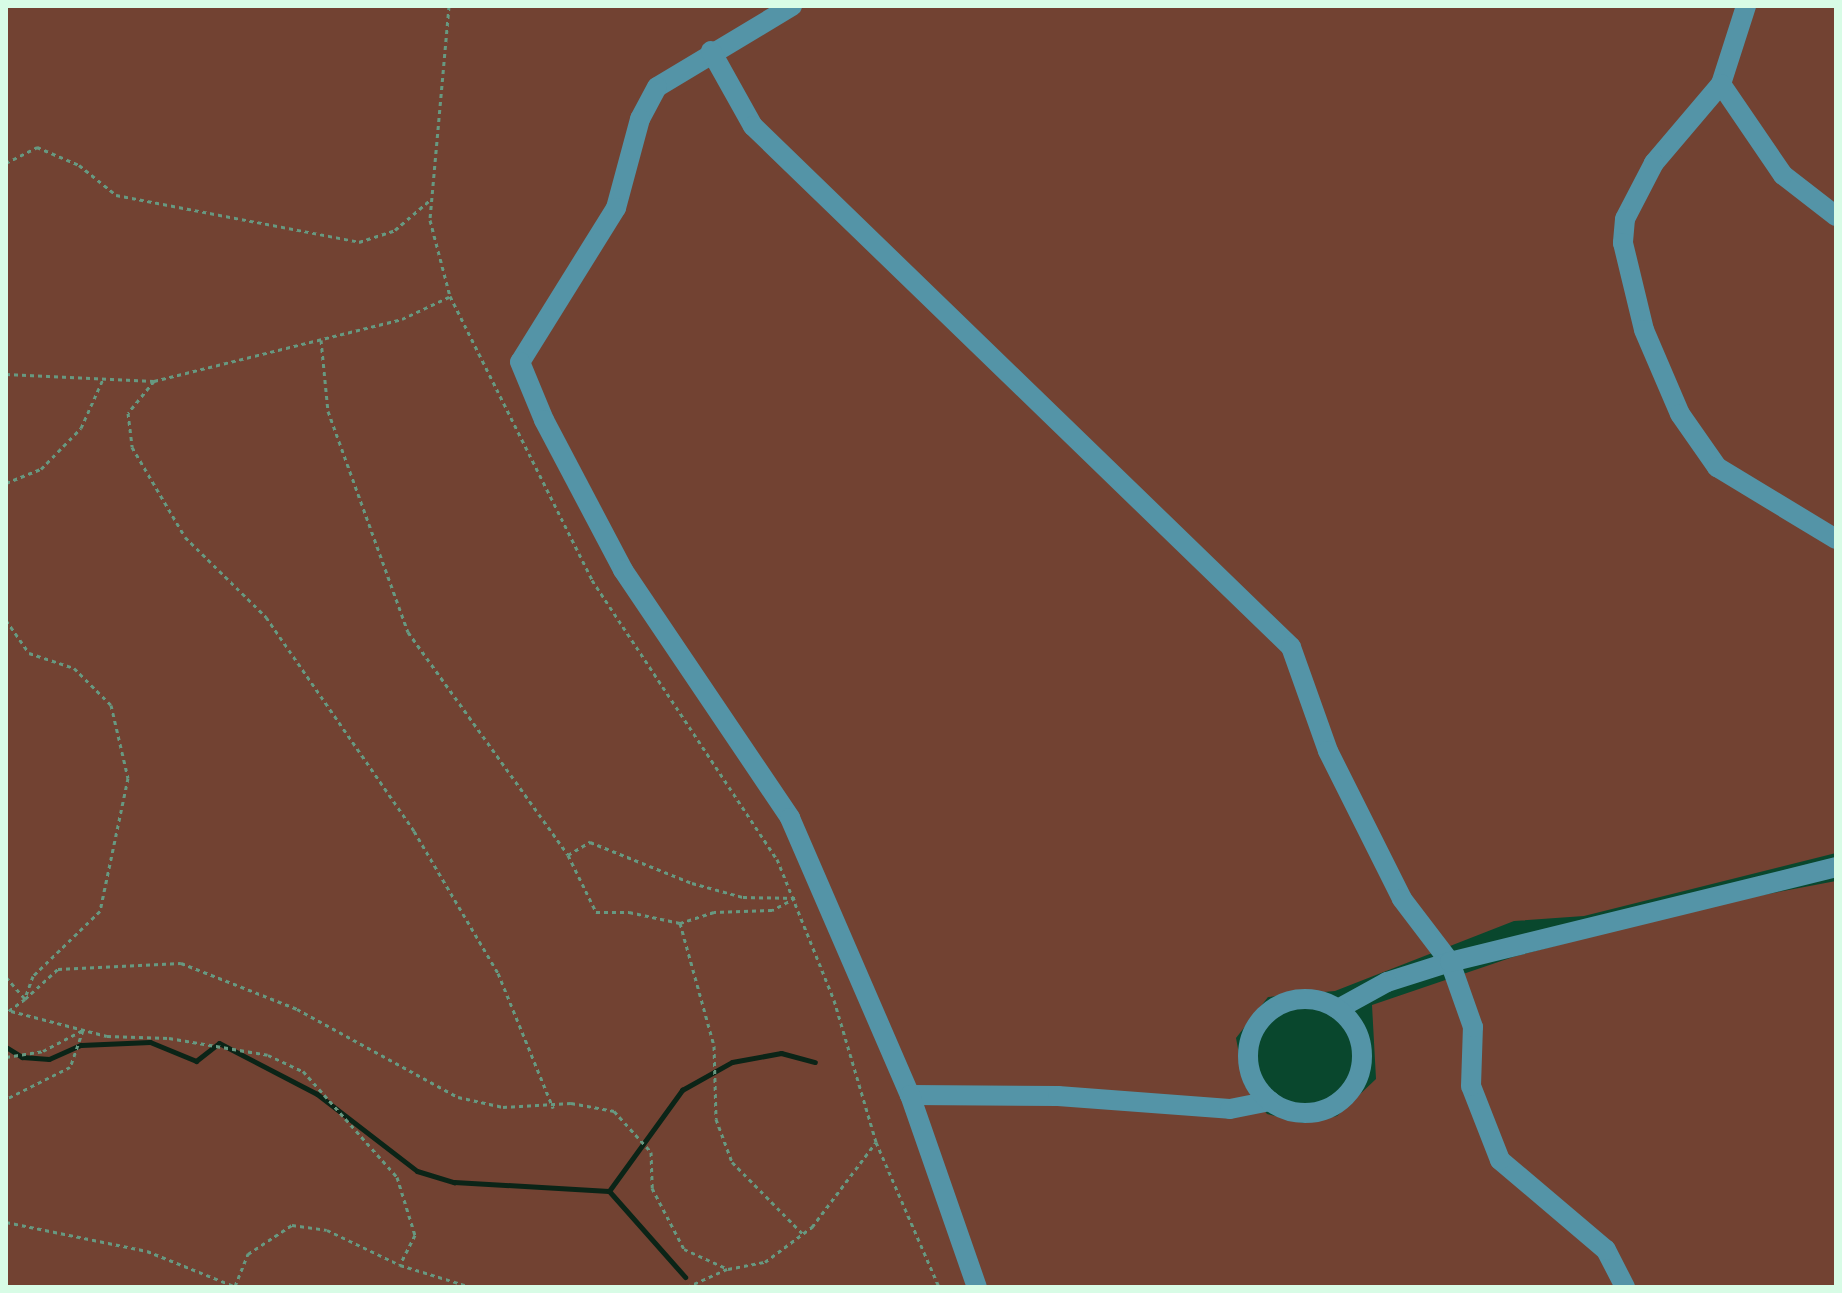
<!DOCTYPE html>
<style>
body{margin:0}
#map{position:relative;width:1842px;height:1293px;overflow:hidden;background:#09472d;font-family:"Noto Sans",sans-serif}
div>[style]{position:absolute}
.green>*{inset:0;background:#724232}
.stream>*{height:5px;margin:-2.5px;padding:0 2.5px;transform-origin:2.5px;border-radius:2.5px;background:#0b2417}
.path>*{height:3px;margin-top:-1.5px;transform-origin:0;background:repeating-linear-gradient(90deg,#679981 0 4px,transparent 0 8px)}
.minor>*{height:20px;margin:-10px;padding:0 10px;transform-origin:10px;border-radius:10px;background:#5494a7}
.minor>.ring{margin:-10px;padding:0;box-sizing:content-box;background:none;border:20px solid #5494a7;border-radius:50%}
span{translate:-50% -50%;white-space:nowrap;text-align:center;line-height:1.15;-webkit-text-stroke:6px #133a27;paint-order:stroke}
.frame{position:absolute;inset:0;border:8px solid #d8fce6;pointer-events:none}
</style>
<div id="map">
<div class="green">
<div style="clip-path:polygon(6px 6px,1836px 6px,1836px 853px,1584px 916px,1514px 921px,1335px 991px,1268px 997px,1236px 1038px,1245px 1086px,1267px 1114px,1303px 1123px,1337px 1116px,1376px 1079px,1372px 1005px,1513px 957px,1715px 904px,1836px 881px,1836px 1287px,6px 1287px)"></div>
</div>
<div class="stream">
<div style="left:6px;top:1047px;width:19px;rotate:32deg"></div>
<div style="left:22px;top:1057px;width:27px;rotate:4deg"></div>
<div style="left:49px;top:1059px;width:35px;rotate:-24deg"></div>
<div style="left:81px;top:1045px;width:69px;rotate:-2.5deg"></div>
<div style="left:150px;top:1042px;width:50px;rotate:22.4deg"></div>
<div style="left:196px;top:1061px;width:29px;rotate:-38deg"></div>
<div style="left:219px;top:1043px;width:110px;rotate:27.5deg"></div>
<div style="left:317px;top:1094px;width:126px;rotate:37.6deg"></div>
<div style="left:417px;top:1171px;width:39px;rotate:17deg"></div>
<div style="left:454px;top:1182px;width:155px;rotate:3.3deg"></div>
<div style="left:609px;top:1191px;width:115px;rotate:48.5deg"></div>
<div style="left:609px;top:1191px;width:125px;rotate:-54.1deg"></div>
<div style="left:682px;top:1090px;width:57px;rotate:-29.2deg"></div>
<div style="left:732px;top:1062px;width:50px;rotate:-10.4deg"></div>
<div style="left:781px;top:1053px;width:35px;rotate:15deg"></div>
</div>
<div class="path">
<div style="left:449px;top:6px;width:215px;rotate:95.1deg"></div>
<div style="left:430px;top:220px;width:79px;rotate:75.3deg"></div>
<div style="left:450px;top:296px;width:318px;rotate:63.4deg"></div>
<div style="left:592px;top:580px;width:335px;rotate:56.5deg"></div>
<div style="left:777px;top:859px;width:152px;rotate:68deg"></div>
<div style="left:834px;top:1000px;width:148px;rotate:73.5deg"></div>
<div style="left:876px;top:1142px;width:158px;rotate:66.5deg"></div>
<div style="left:6px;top:163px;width:35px;rotate:-27deg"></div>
<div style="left:37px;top:147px;width:46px;rotate:23.2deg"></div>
<div style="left:79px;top:165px;width:48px;rotate:39deg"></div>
<div style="left:116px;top:195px;width:248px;rotate:10.9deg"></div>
<div style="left:359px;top:242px;width:38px;rotate:-18deg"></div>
<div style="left:395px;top:230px;width:46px;rotate:-40.6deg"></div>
<div style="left:321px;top:340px;width:71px;rotate:84.4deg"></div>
<div style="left:328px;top:411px;width:235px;rotate:70.1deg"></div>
<div style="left:408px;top:632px;width:274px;rotate:54.3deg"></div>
<div style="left:568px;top:855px;width:64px;rotate:63.8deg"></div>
<div style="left:596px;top:912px;width:33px"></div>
<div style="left:629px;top:912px;width:52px;rotate:12.2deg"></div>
<div style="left:6px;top:374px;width:148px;rotate:2.7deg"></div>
<div style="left:154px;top:381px;width:256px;rotate:-14deg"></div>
<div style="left:402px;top:319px;width:52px;rotate:-25.1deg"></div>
<div style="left:154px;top:381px;width:41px;rotate:129.1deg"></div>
<div style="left:128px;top:413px;width:34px;rotate:83deg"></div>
<div style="left:132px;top:447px;width:104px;rotate:59.5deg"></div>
<div style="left:185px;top:537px;width:114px;rotate:44.6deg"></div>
<div style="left:266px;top:617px;width:260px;rotate:55.3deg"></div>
<div style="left:414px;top:831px;width:165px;rotate:59.4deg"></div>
<div style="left:498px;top:973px;width:146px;rotate:67.8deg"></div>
<div style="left:6px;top:483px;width:38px;rotate:-22deg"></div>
<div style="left:41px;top:469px;width:57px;rotate:-45.7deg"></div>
<div style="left:81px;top:428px;width:54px;rotate:-65.8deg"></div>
<div style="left:6px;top:620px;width:40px;rotate:55.1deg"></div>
<div style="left:29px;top:653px;width:47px;rotate:18.4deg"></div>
<div style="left:74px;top:668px;width:52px;rotate:45deg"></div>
<div style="left:111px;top:705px;width:75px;rotate:76.9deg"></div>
<div style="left:128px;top:778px;width:136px;rotate:101.9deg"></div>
<div style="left:100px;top:911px;width:93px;rotate:135.9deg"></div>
<div style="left:33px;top:976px;width:23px;rotate:110deg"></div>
<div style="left:568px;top:855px;width:26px;rotate:-31deg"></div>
<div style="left:590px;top:842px;width:110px;rotate:21.9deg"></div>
<div style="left:692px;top:883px;width:53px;rotate:15.4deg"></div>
<div style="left:743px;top:897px;width:52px;rotate:1.1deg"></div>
<div style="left:795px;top:898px;width:26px;rotate:152deg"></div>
<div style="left:772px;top:910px;width:58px;rotate:178deg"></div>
<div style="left:714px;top:912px;width:36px;rotate:162deg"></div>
<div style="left:680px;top:923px;width:128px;rotate:74.5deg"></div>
<div style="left:714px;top:1046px;width:73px;rotate:88.4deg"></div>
<div style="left:716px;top:1119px;width:46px;rotate:69.6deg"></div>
<div style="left:732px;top:1162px;width:100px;rotate:45.4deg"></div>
<div style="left:6px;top:977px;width:29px;rotate:49deg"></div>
<div style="left:25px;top:999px;width:24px;rotate:144deg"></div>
<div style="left:25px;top:999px;width:45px;rotate:-42.3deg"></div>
<div style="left:58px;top:969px;width:123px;rotate:-2.8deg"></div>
<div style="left:181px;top:963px;width:125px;rotate:21.6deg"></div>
<div style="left:297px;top:1009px;width:183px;rotate:28.7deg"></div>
<div style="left:458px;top:1097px;width:46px;rotate:12.5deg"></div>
<div style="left:503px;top:1107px;width:68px;rotate:-3.4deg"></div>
<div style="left:571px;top:1103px;width:44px;rotate:10.5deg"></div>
<div style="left:614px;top:1111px;width:55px;rotate:47.9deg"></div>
<div style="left:651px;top:1152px;width:36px;rotate:88deg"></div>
<div style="left:652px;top:1188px;width:69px;rotate:62.3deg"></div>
<div style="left:684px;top:1249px;width:48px;rotate:24.4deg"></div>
<div style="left:728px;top:1269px;width:38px;rotate:-11deg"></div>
<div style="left:765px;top:1262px;width:59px;rotate:-36.7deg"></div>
<div style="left:812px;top:1227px;width:106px;rotate:-53deg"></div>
<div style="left:11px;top:1011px;width:99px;rotate:14.6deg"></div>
<div style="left:107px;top:1036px;width:62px;rotate:1.8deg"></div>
<div style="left:169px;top:1038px;width:100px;rotate:9.7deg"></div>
<div style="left:268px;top:1055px;width:38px;rotate:25deg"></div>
<div style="left:303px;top:1071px;width:142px;rotate:48.4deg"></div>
<div style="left:397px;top:1177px;width:61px;rotate:72.8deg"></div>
<div style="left:415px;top:1235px;width:34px;rotate:117deg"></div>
<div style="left:400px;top:1265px;width:74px;rotate:17.2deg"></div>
<div style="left:6px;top:1057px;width:37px;rotate:-9deg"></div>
<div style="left:43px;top:1051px;width:45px;rotate:-27.7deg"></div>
<div style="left:83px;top:1030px;width:39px;rotate:109deg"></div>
<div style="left:70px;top:1067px;width:72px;rotate:153.4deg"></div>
<div style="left:6px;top:1222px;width:144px;rotate:11.6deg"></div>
<div style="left:147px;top:1251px;width:96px;rotate:22deg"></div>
<div style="left:235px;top:1286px;width:35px;rotate:-68deg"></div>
<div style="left:248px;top:1254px;width:53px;rotate:-33.4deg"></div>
<div style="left:292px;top:1225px;width:35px;rotate:8deg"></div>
<div style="left:327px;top:1230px;width:81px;rotate:25.6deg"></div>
<div style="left:687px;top:1287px;width:44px;rotate:-24.2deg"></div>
</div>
<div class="minor">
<div style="left:792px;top:6px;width:157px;rotate:149deg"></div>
<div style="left:657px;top:87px;width:36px;rotate:118deg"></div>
<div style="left:640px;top:119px;width:92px;rotate:105.1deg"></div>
<div style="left:616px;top:208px;width:181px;rotate:121.9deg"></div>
<div style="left:520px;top:362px;width:63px;rotate:67.5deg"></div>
<div style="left:544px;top:420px;width:170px;rotate:62.2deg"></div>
<div style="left:623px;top:570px;width:299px;rotate:56deg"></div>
<div style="left:790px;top:818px;width:302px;rotate:66.6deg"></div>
<div style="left:910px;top:1095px;width:148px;rotate:0.4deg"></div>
<div style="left:1058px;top:1096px;width:172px;rotate:4.3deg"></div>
<div style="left:1230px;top:1109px;width:41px;rotate:-11.3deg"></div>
<div style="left:711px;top:51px;width:86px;rotate:60.8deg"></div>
<div style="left:753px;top:126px;width:749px;rotate:44.08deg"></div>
<div style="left:1291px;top:647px;width:110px;rotate:70.4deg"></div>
<div style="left:1328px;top:751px;width:165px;rotate:63.4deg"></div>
<div style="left:1402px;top:899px;width:79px;rotate:52.7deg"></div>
<div style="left:1450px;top:962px;width:66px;rotate:162.4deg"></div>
<div style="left:1387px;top:982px;width:56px;rotate:151.1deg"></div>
<div style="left:1721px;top:84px;width:82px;rotate:-72.2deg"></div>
<div style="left:1836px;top:216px;width:67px;rotate:-142.3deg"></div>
<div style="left:1783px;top:175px;width:110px;rotate:-124.3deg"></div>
<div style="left:1721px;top:84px;width:104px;rotate:130.3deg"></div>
<div style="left:1654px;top:163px;width:63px;rotate:117.4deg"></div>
<div style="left:1625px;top:219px;width:24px;rotate:95deg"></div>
<div style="left:1623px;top:243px;width:89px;rotate:76.4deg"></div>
<div style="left:1644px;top:330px;width:91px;rotate:66.8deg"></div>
<div style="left:1680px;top:414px;width:65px;rotate:55.1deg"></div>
<div style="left:1717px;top:467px;width:139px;rotate:31.2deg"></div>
<div class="ring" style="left:1248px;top:999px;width:94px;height:94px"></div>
<div style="left:910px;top:1095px;width:203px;rotate:70.8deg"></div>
<div style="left:1625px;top:1287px;width:42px;rotate:-117.2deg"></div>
<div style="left:1606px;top:1250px;width:139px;rotate:-139.7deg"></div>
<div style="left:1500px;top:1160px;width:79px;rotate:-111.4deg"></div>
<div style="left:1471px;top:1086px;width:59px;rotate:-88.1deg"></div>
<div style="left:1473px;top:1027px;width:69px;rotate:-109.5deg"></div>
<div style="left:1450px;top:962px;width:398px;rotate:-13.8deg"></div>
</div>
<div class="frame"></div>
</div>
